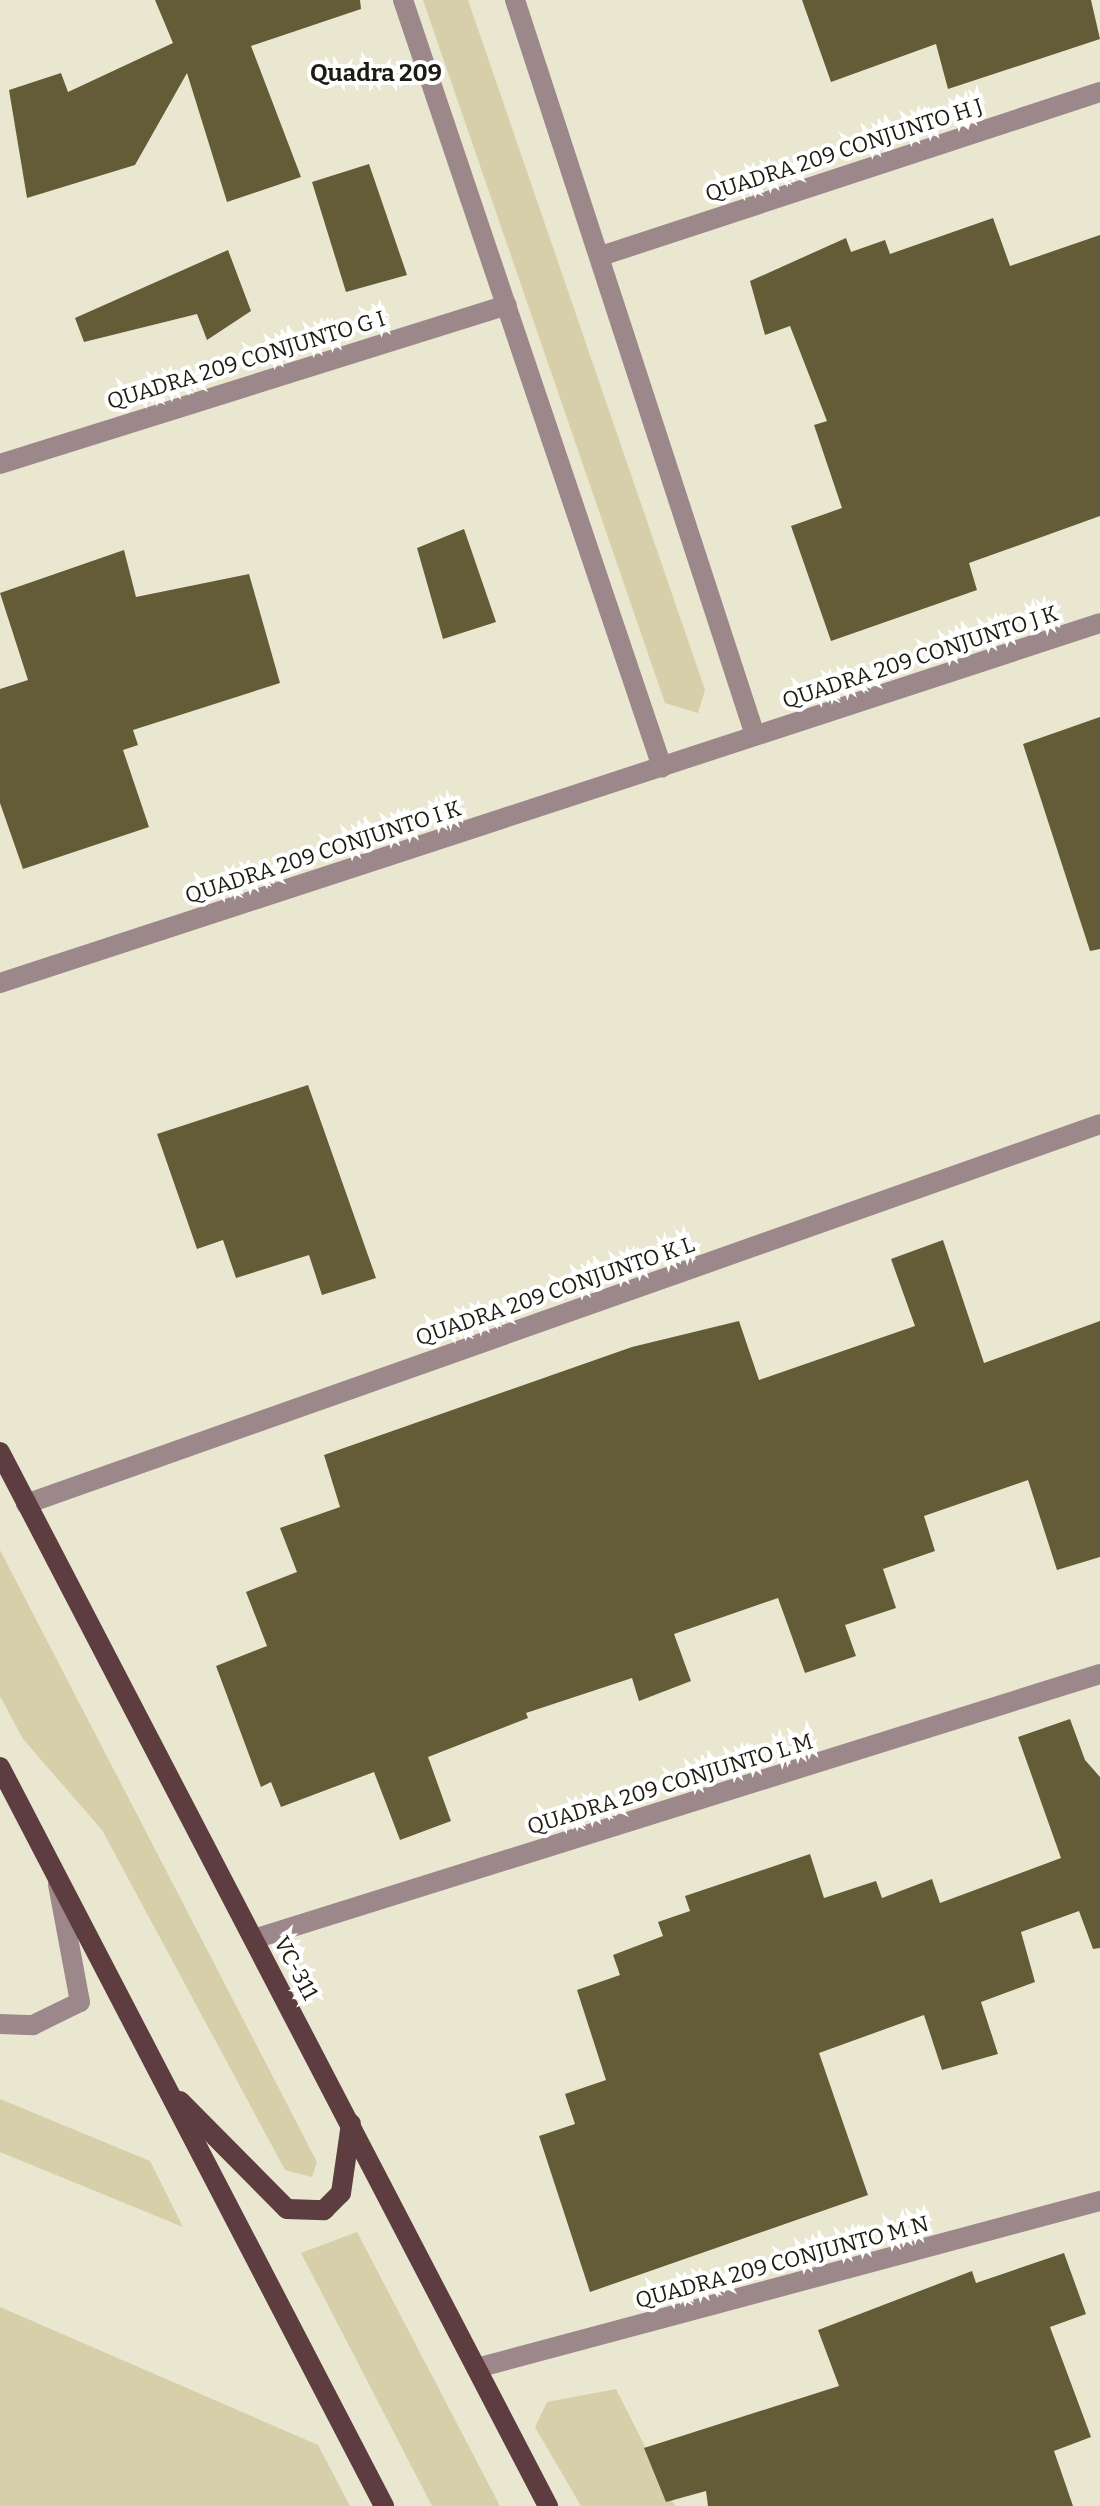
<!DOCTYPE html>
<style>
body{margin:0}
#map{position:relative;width:1100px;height:2506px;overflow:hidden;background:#eae7d0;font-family:Bitter,serif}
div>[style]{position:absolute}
.green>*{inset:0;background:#d6cfa9}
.building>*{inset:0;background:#635c37}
.minor>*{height:20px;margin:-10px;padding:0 10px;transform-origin:10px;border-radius:10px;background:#9c888a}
.major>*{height:20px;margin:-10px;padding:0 10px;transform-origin:10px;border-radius:10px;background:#5e3d41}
span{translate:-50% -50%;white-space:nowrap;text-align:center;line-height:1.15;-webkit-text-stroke:8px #fff;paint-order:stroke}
.street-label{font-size:22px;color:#1d1c13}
.neighbourhood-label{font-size:24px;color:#1d1c13;font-weight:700}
</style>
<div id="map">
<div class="green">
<div style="clip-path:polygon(423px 0,468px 0,705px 690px,698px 713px,665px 703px)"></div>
<div style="clip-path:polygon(0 1550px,317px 2162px,312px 2177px,285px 2170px,102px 1830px,23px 1739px,0 1696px)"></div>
<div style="clip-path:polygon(0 2099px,150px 2161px,183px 2227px,0 2152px)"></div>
<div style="clip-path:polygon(357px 2232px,500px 2506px,432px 2506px,301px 2253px)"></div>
<div style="clip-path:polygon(0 2307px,318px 2445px,350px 2506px,0 2506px)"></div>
<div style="clip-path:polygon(616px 2389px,675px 2506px,581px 2506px,535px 2427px,547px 2402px)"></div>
</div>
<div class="building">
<div style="clip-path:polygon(155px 0,360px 0,361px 9px,251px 46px,301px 177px,227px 202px,187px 73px,135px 165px,27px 198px,9px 90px,61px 73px,68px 92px,173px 43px)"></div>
<div style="clip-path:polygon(802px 0,1091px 0,1100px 39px,948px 89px,936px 44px,831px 82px)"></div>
<div style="clip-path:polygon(369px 164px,407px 275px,346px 292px,312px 182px)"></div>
<div style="clip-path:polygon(993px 218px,1010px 266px,1100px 235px,1100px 516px,969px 563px,977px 590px,831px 641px,791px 526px,842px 508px,814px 425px,827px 421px,790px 326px,765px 335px,750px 281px,846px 238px,851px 252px,885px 240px,890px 254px)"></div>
<div style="clip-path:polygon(228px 250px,251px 311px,207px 340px,197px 314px,84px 342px,75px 318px)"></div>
<div style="clip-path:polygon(464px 529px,496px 622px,443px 639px,417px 548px)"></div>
<div style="clip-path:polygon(124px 550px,136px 597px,249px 574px,280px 683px,133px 730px,138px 745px,123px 750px,149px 827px,23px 869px,0 803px,0 689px,28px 680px,0 593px)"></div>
<div style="clip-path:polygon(1100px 717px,1100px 949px,1090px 951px,1023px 744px)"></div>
<div style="clip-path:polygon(308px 1085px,376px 1278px,322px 1295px,309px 1255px,236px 1278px,223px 1240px,197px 1249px,157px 1134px)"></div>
<div style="clip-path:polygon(943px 1240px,984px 1363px,1100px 1321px,1100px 1557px,1057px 1570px,1028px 1480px,924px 1516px,935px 1551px,883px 1569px,896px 1608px,845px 1625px,856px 1656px,805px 1673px,778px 1598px,674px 1634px,691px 1681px,639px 1701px,632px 1678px,526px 1713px,528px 1718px,428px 1757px,451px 1821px,400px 1840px,374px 1772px,281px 1807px,271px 1782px,261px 1787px,216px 1666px,267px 1646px,246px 1592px,297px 1572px,280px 1528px,340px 1507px,324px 1455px,632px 1347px,739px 1321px,759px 1380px,915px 1326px,891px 1259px)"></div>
<div style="clip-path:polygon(1070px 1719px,1085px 1760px,1100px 1777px,1100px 1948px,1093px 1949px,1079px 1911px,1021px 1932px,1035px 1982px,981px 2002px,998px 2054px,942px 2070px,924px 2015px,819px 2053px,868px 2195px,590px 2292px,539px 2136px,575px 2124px,565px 2094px,606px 2080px,577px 1990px,620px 1975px,613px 1955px,663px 1936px,658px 1922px,690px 1911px,685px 1896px,810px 1854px,824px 1898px,876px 1881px,882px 1898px,932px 1879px,940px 1903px,1061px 1858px,1018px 1737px)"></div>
<div style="clip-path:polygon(1064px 2253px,1086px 2314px,1050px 2327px,1091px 2437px,1054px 2451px,1073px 2506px,708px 2506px,706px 2491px,666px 2502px,644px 2448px,839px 2386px,818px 2330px,972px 2271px,976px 2283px)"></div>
</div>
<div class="minor">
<div style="left:403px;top:0;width:810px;rotate:71.34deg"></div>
<div style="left:515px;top:0;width:773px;rotate:71.92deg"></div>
<div style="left:604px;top:255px;width:522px;rotate:-18.19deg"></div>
<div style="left:0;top:464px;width:531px;rotate:-17.41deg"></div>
<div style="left:0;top:983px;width:1157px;rotate:-18.12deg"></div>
<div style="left:26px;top:1504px;width:1139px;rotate:-19.48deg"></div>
<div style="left:254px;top:1939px;width:887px;rotate:-17.39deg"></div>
<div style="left:0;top:2024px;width:33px;rotate:2deg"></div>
<div style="left:33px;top:2025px;width:52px;rotate:-26.1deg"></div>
<div style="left:80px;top:2002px;width:120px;rotate:-100.6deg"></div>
<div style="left:477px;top:2368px;width:645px;rotate:-15.01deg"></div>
</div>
<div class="major">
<div style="left:0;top:1452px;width:1188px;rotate:62.53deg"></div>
<div style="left:0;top:1767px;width:833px;rotate:62.54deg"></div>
<div style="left:180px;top:2101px;width:152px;rotate:45.3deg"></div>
<div style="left:287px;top:2209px;width:37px;rotate:2deg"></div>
<div style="left:324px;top:2210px;width:24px;rotate:-45deg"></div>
<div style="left:341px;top:2193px;width:70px;rotate:-81.8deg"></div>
</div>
<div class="street-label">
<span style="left:844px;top:150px;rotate:-18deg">QUADRA 209 CONJUNTO H J</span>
<span style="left:246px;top:360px;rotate:-17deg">QUADRA 209 CONJUNTO G I</span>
<span style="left:920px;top:657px;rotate:-18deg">QUADRA 209 CONJUNTO J K</span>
<span style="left:323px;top:852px;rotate:-18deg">QUADRA 209 CONJUNTO I K</span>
<span style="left:555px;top:1291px;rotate:-19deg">QUADRA 209 CONJUNTO K L</span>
<span style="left:670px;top:1784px;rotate:-17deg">QUADRA 209 CONJUNTO L M</span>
<span style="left:296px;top:1968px;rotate:62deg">VC-311</span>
<span style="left:782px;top:2262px;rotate:-15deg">QUADRA 209 CONJUNTO M N</span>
</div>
<div class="neighbourhood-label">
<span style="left:376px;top:74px">Quadra 209</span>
</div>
</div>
